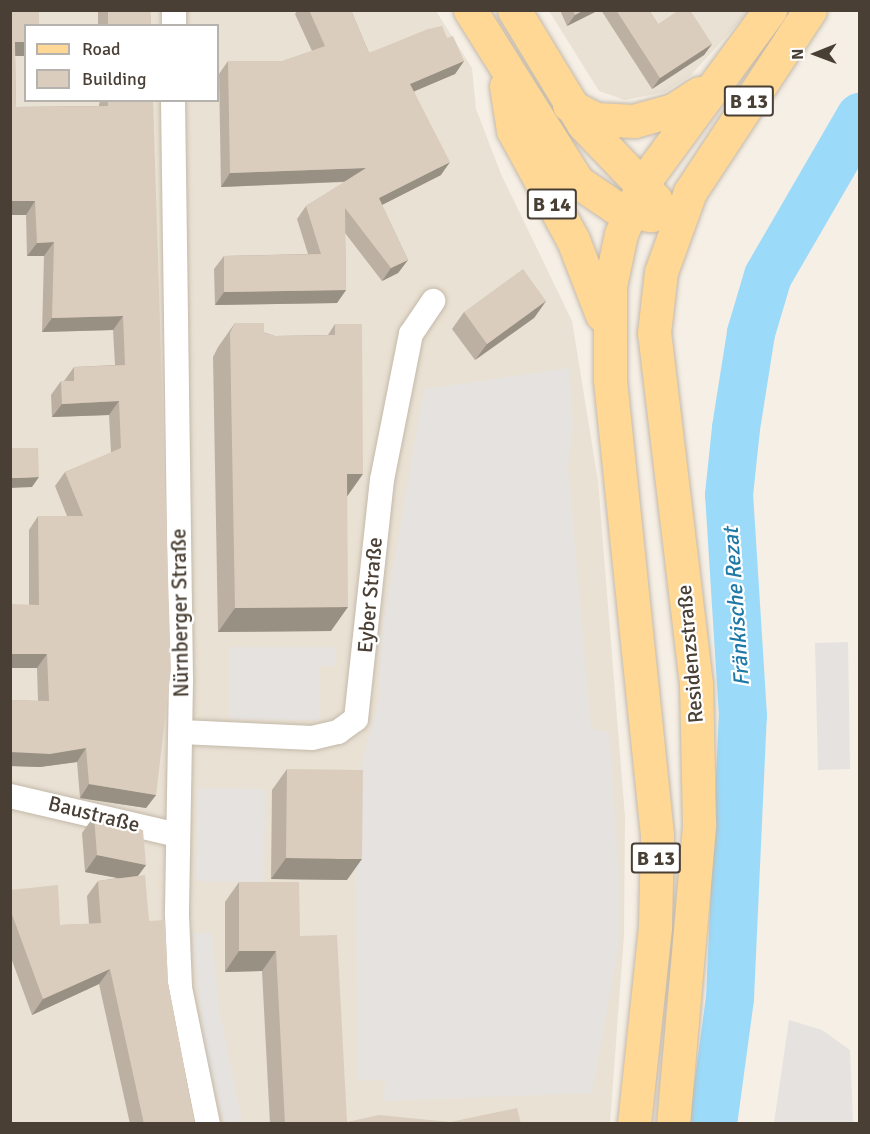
<!DOCTYPE html>
<meta charset="utf-8">
<style>
body{margin:0}
#map{position:relative;width:870px;height:1134px;overflow:hidden;background:#f5efe6;font-family:Signika,sans-serif}
div>[style]{position:absolute}
.residential>*{inset:0;background:#e9e1d3}
.parking>*{inset:0;background:#e5e2df}
.river>*{height:48px;margin:-24px;padding:0 24px;transform-origin:24px;border-radius:24px;background:#9bdaf9}
.roads{filter:drop-shadow(0 0 2px #c4b9aa) drop-shadow(0 0 2px #c4b9aa)}
.minor>*{height:24px;margin:-12px;padding:0 12px;transform-origin:12px;border-radius:12px;background:#fff}
.primary>*{height:33px;margin:-16.5px;padding:0 16.5px;transform-origin:16.5px;border-radius:16.5px;background:#ffd895}
.wall>*{inset:0;background:#bcb0a3}
.shaded-wall>*{inset:0;background:#999084}
.building>*{inset:0;background:#dbcdbd}
span{translate:-50% -50%;white-space:nowrap;text-align:center;line-height:1.15;-webkit-text-stroke:4.5px #fff;paint-order:stroke}
.shield-label span{padding:2px 4px;background:#fff;border:2px solid;border-radius:4px;-webkit-text-stroke-width:0}
.shield-label{font-size:20px;color:#493f34;font-weight:700}
.street-label{font-size:21px;color:#493f34}
.water-label{font-size:22px;color:#1f79a7;font-style:italic}
.frame{position:absolute;inset:0;border:12px solid #493f34;pointer-events:none}
.legend{position:absolute;left:24px;top:24px;width:195px;height:78px;box-sizing:border-box;background:#fff;border:2px solid #b6b2ae;margin:0;padding:8px 10px;list-style:none;font-size:18px;color:#493f34}
.legend li{display:flex;align-items:center;gap:12px;height:30px}
.legend b{width:30px;border:2px solid #b6b2ae}
.north{position:absolute;left:786px;top:24px;width:60px;height:60px;-webkit-text-stroke:4px #fff;paint-order:stroke;rotate:269deg;font-size:16px;font-weight:700;line-height:24px;text-align:center;color:#493f34}
.north::after{content:'';display:block;margin:auto;width:21px;height:27px;background:#493f34;clip-path:polygon(50% 0,100% 100%,50% 72%,0 100%)}
</style>
<div id="map">
<div class="residential">
<div style="clip-path:polygon(evenodd,10px 11px,436px 11px,472px 68px,476px 109px,501px 174px,572px 321px,598px 481px,625px 817px,624px 935px,610px 1123px,11px 1123px,10px 11px,26px 26px,218px 26px,218px 100px,26px 100px,26px 26px)"></div>
<div style="clip-path:polygon(549px 11px,749px 11px,691px 75px,665px 92px,625px 100px,599px 91px)"></div>
</div>
<div class="parking">
<div style="clip-path:polygon(569px 368px,573px 427px,568px 466px,591px 728px,609px 733px,619px 874px,619px 943px,592px 1093px,384px 1101px,385px 1080px,358px 1080px,355px 787px,379px 699px,381px 638px,424px 389px)"></div>
<div style="clip-path:polygon(848px 642px,850px 769px,818px 770px,815px 643px)"></div>
<div style="clip-path:polygon(229px 647px,335px 647px,335px 666px,320px 666px,320px 720px,229px 719px)"></div>
<div style="clip-path:polygon(198px 788px,265px 789px,264px 882px,196px 881px)"></div>
<div style="clip-path:polygon(192px 933px,212px 933px,219px 1009px,242px 1123px,225px 1123px,206px 1055px)"></div>
<div style="clip-path:polygon(789px 1020px,822px 1030px,850px 1050px,853px 1123px,774px 1123px)"></div>
</div>
<div class="river">
<div style="left:713px;top:1124px;width:127px;rotate:-82.3deg"></div>
<div style="left:730px;top:998px;width:282px;rotate:-87.4deg"></div>
<div style="left:743px;top:716px;width:221px;rotate:-93.6deg"></div>
<div style="left:729px;top:495px;width:67px;rotate:-84deg"></div>
<div style="left:736px;top:428px;width:96px;rotate:-81deg"></div>
<div style="left:751px;top:333px;width:59px;rotate:-73.4deg"></div>
<div style="left:768px;top:276px;width:184px;rotate:-59.9deg"></div>
</div>
<div class="roads">
<div class="minor">
<div style="left:174px;top:26px;width:16px;rotate:-90deg"></div>
<div style="left:173px;top:100px;width:581px;rotate:89.21deg"></div>
<div style="left:181px;top:681px;width:234px;rotate:91deg"></div>
<div style="left:177px;top:915px;width:73px;rotate:87.6deg"></div>
<div style="left:180px;top:988px;width:139px;rotate:78.4deg"></div>
<div style="left:181px;top:732px;width:131px;rotate:2.6deg"></div>
<div style="left:312px;top:738px;width:27px;rotate:-13deg"></div>
<div style="left:338px;top:732px;width:22px;rotate:-36deg"></div>
<div style="left:356px;top:719px;width:240px;rotate:-83.8deg"></div>
<div style="left:382px;top:480px;width:149px;rotate:-78.8deg"></div>
<div style="left:411px;top:334px;width:40px;rotate:-56deg"></div>
<div style="left:10px;top:796px;width:171px;rotate:13.1deg"></div>
</div>
<div class="primary">
<div style="left:470px;top:10px;width:203px;rotate:57.9deg"></div>
<div style="left:578px;top:182px;width:45px;rotate:34deg"></div>
<div style="left:615px;top:207px;width:37px;rotate:13deg"></div>
<div style="left:514px;top:10px;width:133px;rotate:58.8deg"></div>
<div style="left:583px;top:124px;width:105px;rotate:46.2deg"></div>
<div style="left:506px;top:86px;width:45px;rotate:81deg"></div>
<div style="left:513px;top:130px;width:125px;rotate:61.4deg"></div>
<div style="left:573px;top:240px;width:80px;rotate:68.9deg"></div>
<div style="left:569px;top:105px;width:30px;rotate:28deg"></div>
<div style="left:595px;top:119px;width:39px;rotate:3deg"></div>
<div style="left:634px;top:121px;width:41px;rotate:-15.8deg"></div>
<div style="left:673px;top:110px;width:31px;rotate:-33deg"></div>
<div style="left:634px;top:1124px;width:199px;rotate:-83.9deg"></div>
<div style="left:655px;top:926px;width:91px;rotate:-88.7deg"></div>
<div style="left:657px;top:835px;width:457px;rotate:-95.9deg"></div>
<div style="left:610px;top:380px;width:94px;rotate:-90deg"></div>
<div style="left:610px;top:286px;width:53px;rotate:-78.1deg"></div>
<div style="left:621px;top:234px;width:56px;rotate:-66.7deg"></div>
<div style="left:643px;top:183px;width:215px;rotate:-53.7deg"></div>
<div style="left:673px;top:1124px;width:301px;rotate:-85deg"></div>
<div style="left:699px;top:824px;width:140px;rotate:-91.2deg"></div>
<div style="left:696px;top:684px;width:354px;rotate:-96.8deg"></div>
<div style="left:654px;top:333px;width:61px;rotate:-83.5deg"></div>
<div style="left:661px;top:272px;width:85px;rotate:-70.1deg"></div>
<div style="left:690px;top:192px;width:218px;rotate:-56.6deg"></div>
</div>
</div>
<div class="wall">
<div style="clip-path:polygon(10px 10px,26px 56px,15px 56px,16px 107px,99px 106px,99px 104px,101px 100px,153px 100px,156px 795px,146px 808px,80px 798px,77px 762px,40px 767px,10px 766px,10px 700px,38px 701px,37px 668px,29px 605px,29px 530px,38px 516px,67px 516px,55px 486px,65px 472px,111px 453px,109px 415px,52px 417px,51px 395px,61px 381px,64px 381px,74px 367px,115px 365px,113px 330px,42px 332px,44px 256px,27px 256px,26px 215px,10px 215px)"></div>
<div style="clip-path:polygon(72px 10px,150px 10px,151px 26px,98px 26px,98px 11px,72px 12px)"></div>
<div style="clip-path:polygon(298px 10px,351px 10px,369px 53px,447px 38px,464px 61px,455px 74px,414px 91px,441px 175px,382px 205px,408px 260px,398px 273px,382px 281px,345px 233px,346px 290px,337px 303px,215px 305px,214px 269px,224px 256px,308px 254px,297px 219px,306px 206px,345px 182px,221px 187px,219px 74px,228px 61px,283px 61px,312px 51px,295px 14px)"></div>
<div style="clip-path:polygon(560px 10px,599px 10px,567px 26px)"></div>
<div style="clip-path:polygon(601px 10px,649px 10px,658px 24px,712px 44px,704px 55px,652px 89px)"></div>
<div style="clip-path:polygon(546px 301px,534px 318px,475px 360px,452px 329px,464px 312px)"></div>
<div style="clip-path:polygon(235px 323px,275px 336px,328px 335px,335px 324px,347px 497px,331px 631px,218px 632px,213px 357px,218px 347px)"></div>
<div style="clip-path:polygon(287px 769px,347px 880px,271px 879px,272px 790px)"></div>
<div style="clip-path:polygon(94px 816px,146px 865px,138px 876px,149px 921px,168px 983px,195px 1124px,130px 1124px,99px 984px,32px 1015px,10px 955px,10px 890px,60px 925px,89px 924px,87px 896px,98px 881px,118px 878px,85px 872px,82px 833px)"></div>
<div style="clip-path:polygon(239px 882px,300px 936px,347px 1122px,450px 1122px,521px 1124px,270px 1124px,262px 971px,225px 972px,225px 902px)"></div>
</div>
<div class="shaded-wall">
<div style="clip-path:polygon(73px 10px,98px 10px,72px 12px)"></div>
<div style="clip-path:polygon(584px 10px,599px 10px,567px 26px,575px 15px)"></div>
<div style="clip-path:polygon(15px 42px,26px 42px,26px 56px,10px 56px)"></div>
<div style="clip-path:polygon(712px 44px,704px 55px,652px 89px,660px 78px)"></div>
<div style="clip-path:polygon(464px 61px,455px 74px,401px 97px,410px 84px)"></div>
<div style="clip-path:polygon(450px 162px,441px 175px,370px 211px,379px 198px)"></div>
<div style="clip-path:polygon(366px 168px,357px 181px,221px 187px,230px 173px)"></div>
<div style="clip-path:polygon(10px 201px,35px 201px,26px 215px,10px 215px)"></div>
<div style="clip-path:polygon(54px 242px,44px 256px,27px 256px,37px 243px)"></div>
<div style="clip-path:polygon(408px 260px,398px 273px,382px 281px,391px 268px)"></div>
<div style="clip-path:polygon(346px 290px,337px 303px,215px 305px,224px 292px)"></div>
<div style="clip-path:polygon(546px 301px,534px 318px,475px 360px,487px 344px)"></div>
<div style="clip-path:polygon(123px 316px,113px 330px,42px 332px,52px 318px)"></div>
<div style="clip-path:polygon(119px 401px,109px 415px,52px 417px,62px 404px)"></div>
<div style="clip-path:polygon(347px 474px,363px 474px,346px 498px)"></div>
<div style="clip-path:polygon(39px 477px,32px 487px,10px 488px,10px 478px)"></div>
<div style="clip-path:polygon(348px 607px,331px 631px,218px 632px,235px 608px)"></div>
<div style="clip-path:polygon(10px 654px,47px 654px,37px 668px,10px 668px)"></div>
<div style="clip-path:polygon(86px 748px,77px 762px,40px 767px,10px 766px,10px 752px)"></div>
<div style="clip-path:polygon(89px 784px,156px 795px,146px 808px,80px 798px)"></div>
<div style="clip-path:polygon(97px 855px,146px 865px,134px 881px,85px 872px)"></div>
<div style="clip-path:polygon(286px 858px,362px 859px,347px 880px,271px 879px)"></div>
<div style="clip-path:polygon(239px 951px,276px 951px,262px 971px,225px 972px)"></div>
<div style="clip-path:polygon(110px 969px,99px 984px,32px 1015px,43px 999px)"></div>
</div>
<div class="building">
<div style="clip-path:polygon(10px 10px,39px 10px,39px 26px,26px 26px,26px 42px,15px 42px,16px 107px,108px 106px,108px 100px,153px 100px,171px 670px,156px 795px,89px 784px,86px 748px,50px 754px,10px 752px,10px 700px,49px 701px,47px 654px,10px 654px,10px 604px,39px 605px,38px 516px,83px 516px,65px 472px,121px 448px,119px 401px,62px 404px,61px 381px,74px 381px,74px 367px,125px 365px,123px 316px,52px 318px,54px 242px,37px 243px,35px 201px,10px 201px)"></div>
<div style="clip-path:polygon(108px 10px,150px 10px,151px 26px,108px 26px)"></div>
<div style="clip-path:polygon(309px 10px,351px 10px,369px 53px,428px 29px,442px 26px,447px 38px,453px 36px,464px 61px,410px 84px,450px 162px,379px 198px,408px 260px,391px 268px,345px 208px,346px 290px,224px 292px,224px 256px,321px 254px,306px 206px,366px 168px,230px 173px,228px 61px,283px 61px,325px 46px)"></div>
<div style="clip-path:polygon(573px 10px,584px 10px,575px 15px)"></div>
<div style="clip-path:polygon(616px 10px,649px 10px,658px 24px,679px 10px,690px 10px,712px 44px,660px 78px)"></div>
<div style="clip-path:polygon(523px 269px,546px 301px,487px 344px,464px 312px)"></div>
<div style="clip-path:polygon(235px 323px,264px 323px,264px 333px,275px 336px,335px 335px,335px 324px,362px 324px,363px 474px,347px 474px,348px 607px,235px 608px,230px 333px)"></div>
<div style="clip-path:polygon(10px 448px,38px 448px,39px 477px,10px 478px)"></div>
<div style="clip-path:polygon(287px 769px,363px 770px,362px 859px,286px 858px)"></div>
<div style="clip-path:polygon(94px 816px,143px 830px,146px 865px,97px 855px)"></div>
<div style="clip-path:polygon(145px 875px,149px 921px,165px 920px,168px 983px,195px 1124px,144px 1124px,110px 969px,43px 999px,10px 909px,10px 890px,58px 885px,60px 925px,101px 923px,98px 881px)"></div>
<div style="clip-path:polygon(239px 882px,299px 882px,300px 936px,337px 935px,347px 1122px,379px 1115px,450px 1122px,517px 1108px,521px 1124px,285px 1124px,276px 951px,239px 951px)"></div>
</div>
<div class="shield-label">
<span style="left:749px;top:101px">B 13</span>
<span style="left:552px;top:204px">B 14</span>
<span style="left:656px;top:858px">B 13</span>
</div>
<div class="street-label">
<span style="left:370px;top:595px;rotate:-85deg">Eyber Straße</span>
<span style="left:180px;top:613px;rotate:-91deg">Nürnberger Straße</span>
<span style="left:690px;top:654px;rotate:-95deg">Residenzstraße</span>
<span style="left:94px;top:814px;rotate:14deg">Baustraße</span>
</div>
<div class="water-label">
<span style="left:736px;top:607px;rotate:-94deg">Fränkische Rezat</span>
</div>
<div class="frame"></div>
<ul class="legend">
<li><b style="height:8px;background:#ffd895"></b>Road</li>
<li><b style="height:16px;background:#dbcdbd"></b>Building</li>
</ul>
<div class="north">N</div>
</div>
